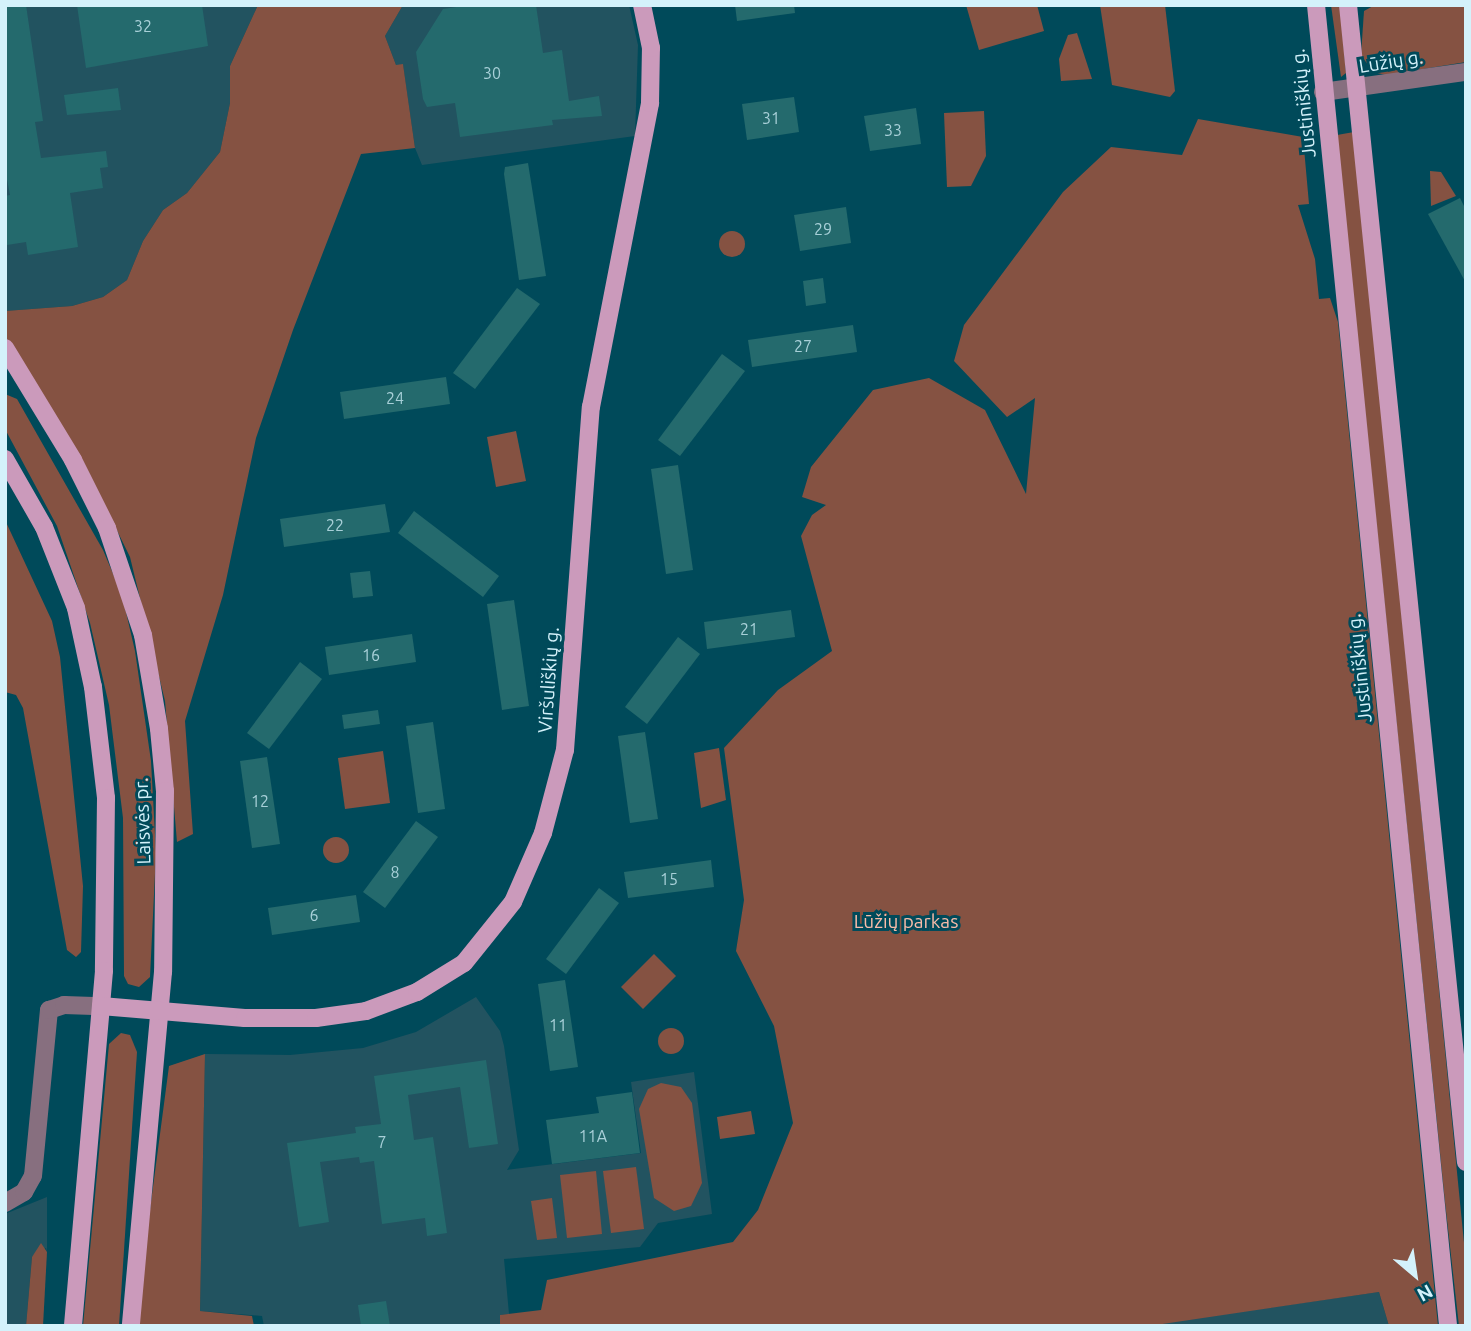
<!DOCTYPE html>
<meta charset="utf-8">
<style>
body{margin:0}
#map{position:relative;width:1471px;height:1331px;overflow:hidden;background:#004a5a;font-family:Ubuntu,sans-serif}
div>[style]{position:absolute}
.built>*{inset:0;background:#225360}
.green>*{inset:0;background:#855242}
.round{border-radius:50%}
.building>*{inset:0;background:#246a6d}
.minor>*{height:18px;margin:-9px;padding:0 9px;transform-origin:9px;border-radius:9px;background:#876f7f}
.major>*{height:18px;margin:-9px;padding:0 9px;transform-origin:9px;border-radius:9px;background:#cb9abb}
span{translate:-50% -50%;white-space:nowrap;text-align:center;line-height:1.15;-webkit-text-stroke:6px #004a5a;paint-order:stroke}
.number-label{font-size:16px;color:#a8d0d8}
.number-label span{-webkit-text-stroke-width:0}
.street-label{font-size:19px;color:#d4f2fb}
.park-label{font-size:19px;color:#f8bca9}
.frame{position:absolute;inset:0;border:7px solid #d4f2fb;pointer-events:none}
.north{position:absolute;left:1380px;top:1240px;width:70px;height:70px;-webkit-text-stroke:5px #004a5a;paint-order:stroke;rotate:151deg;font-size:19px;font-weight:700;line-height:28px;text-align:center;color:#d4f2fb}
.north::after{content:'';display:block;margin:auto;width:24px;height:32px;background:#d4f2fb;clip-path:polygon(50% 0,100% 100%,50% 72%,0 100%)}
</style>
<div id="map">
<div class="built">
<div style="clip-path:polygon(5px 5px,258px 5px,230px 66px,230px 103px,220px 152px,187px 193px,163px 210px,143px 241px,127px 280px,103px 297px,72px 306px,5px 311px)"></div>
<div style="clip-path:polygon(403px 5px,629px 5px,638px 45px,635px 136px,422px 165px,415px 148px,403px 65px,396px 65px,385px 36px)"></div>
<div style="clip-path:polygon(476px 997px,500px 1031px,504px 1046px,519px 1150px,507px 1170px,641px 1153px,631px 1082px,694px 1072px,712px 1214px,658px 1223px,640px 1247px,504px 1259px,509px 1314px,500px 1315px,500px 1326px,264px 1326px,262px 1316px,200px 1311px,205px 1054px,290px 1055px,363px 1048px,416px 1032px)"></div>
<div style="clip-path:polygon(47px 1197px,47px 1252px,46px 1248px,32px 1257px,26px 1326px,5px 1326px,5px 1214px)"></div>
<div style="clip-path:polygon(1379px 1292px,1389px 1326px,1150px 1326px,1154px 1324px)"></div>
</div>
<div class="green">
<div style="clip-path:polygon(258px 5px,403px 5px,385px 36px,396px 65px,403px 64px,415px 148px,361px 154px,293px 330px,256px 438px,223px 595px,185px 721px,193px 834px,177px 842px,165px 701px,130px 557px,84px 463px,5px 336px,5px 311px,72px 306px,103px 297px,127px 280px,143px 241px,163px 210px,187px 193px,220px 152px,230px 103px,230px 66px)"></div>
<div style="clip-path:polygon(966px 5px,1037px 5px,1044px 31px,979px 50px)"></div>
<div style="clip-path:polygon(1100px 5px,1165px 5px,1175px 91px,1170px 97px,1112px 85px)"></div>
<div style="clip-path:polygon(1331px 5px,1340px 5px,1346px 73px,1341px 77px)"></div>
<div style="clip-path:polygon(1375px 5px,1466px 5px,1466px 62px,1386px 75px,1373px 72px,1361px 55px,1364px 11px)"></div>
<div style="clip-path:polygon(1077px 33px,1092px 79px,1061px 81px,1059px 59px,1068px 35px)"></div>
<div style="clip-path:polygon(984px 111px,986px 156px,971px 186px,947px 187px,944px 113px)"></div>
<div style="clip-path:polygon(1198px 119px,1303px 137px,1309px 204px,1298px 205px,1315px 259px,1319px 299px,1330px 298px,1338px 322px,1438px 1326px,1389px 1326px,1379px 1292px,1149px 1326px,500px 1326px,500px 1315px,541px 1310px,547px 1280px,733px 1242px,758px 1210px,793px 1123px,774px 1026px,736px 951px,744px 900px,724px 748px,778px 690px,832px 651px,801px 536px,812px 515px,826px 505px,802px 497px,811px 467px,873px 390px,929px 378px,985px 410px,1026px 494px,1035px 398px,1007px 417px,954px 361px,964px 325px,1063px 192px,1111px 147px,1182px 155px)"></div>
<div style="clip-path:polygon(1354px 132px,1466px 1263px,1466px 1326px,1459px 1326px,1445px 1202px,1337px 135px)"></div>
<div style="clip-path:polygon(1430px 171px,1441px 172px,1456px 196px,1431px 206px)"></div>
<div class="round" style="left:719px;top:231px;width:26px;height:26px"></div>
<div style="clip-path:polygon(5px 394px,17px 399px,103px 550px,122px 595px,135px 651px,151px 761px,156px 853px,150px 977px,139px 987px,128px 984px,124px 976px,123px 818px,109px 705px,90px 623px,57px 526px,5px 429px)"></div>
<div style="clip-path:polygon(516px 431px,526px 481px,496px 487px,487px 437px)"></div>
<div style="clip-path:polygon(5px 520px,52px 621px,60px 657px,83px 886px,81px 952px,76px 957px,67px 950px,23px 708px,16px 695px,5px 692px)"></div>
<div style="clip-path:polygon(719px 748px,726px 800px,701px 808px,694px 753px)"></div>
<div style="clip-path:polygon(383px 751px,390px 803px,345px 809px,338px 758px)"></div>
<div class="round" style="left:323px;top:837px;width:26px;height:26px"></div>
<div style="clip-path:polygon(654px 954px,676px 976px,643px 1009px,621px 987px)"></div>
<div class="round" style="left:658px;top:1028px;width:26px;height:26px"></div>
<div style="clip-path:polygon(121px 1033px,130px 1035px,137px 1052px,119px 1326px,83px 1326px,109px 1044px)"></div>
<div style="clip-path:polygon(205px 1054px,200px 1311px,252px 1316px,254px 1326px,139px 1326px,144px 1255px,169px 1066px)"></div>
<div style="clip-path:polygon(661px 1083px,681px 1087px,692px 1103px,702px 1183px,691px 1206px,674px 1211px,654px 1198px,639px 1109px,648px 1089px)"></div>
<div style="clip-path:polygon(751px 1111px,755px 1134px,720px 1139px,717px 1117px)"></div>
<div style="clip-path:polygon(636px 1167px,644px 1229px,611px 1233px,603px 1171px)"></div>
<div style="clip-path:polygon(596px 1171px,602px 1234px,567px 1238px,560px 1175px)"></div>
<div style="clip-path:polygon(552px 1198px,557px 1238px,537px 1240px,531px 1201px)"></div>
<div style="clip-path:polygon(41px 1243px,47px 1252px,43px 1326px,26px 1326px,32px 1257px)"></div>
</div>
<div class="building">
<div style="clip-path:polygon(26px 5px,43px 121px,35px 122px,41px 158px,106px 151px,108px 167px,100px 168px,103px 188px,70px 193px,78px 247px,28px 255px,26px 242px,7px 245px,5px 236px,5px 196px,10px 195px,5px 169px,5px 6px)"></div>
<div style="clip-path:polygon(77px 5px,202px 5px,208px 46px,86px 68px)"></div>
<div style="clip-path:polygon(470px 5px,536px 5px,543px 53px,562px 50px,569px 101px,599px 96px,602px 116px,552px 120px,553px 125px,460px 137px,455px 103px,427px 107px,423px 99px,416px 52px,443px 9px)"></div>
<div style="clip-path:polygon(735px 5px,794px 5px,795px 13px,737px 21px)"></div>
<div style="clip-path:polygon(118px 88px,121px 110px,67px 115px,64px 95px)"></div>
<div style="clip-path:polygon(794px 97px,799px 132px,747px 140px,742px 104px)"></div>
<div style="clip-path:polygon(916px 108px,921px 144px,870px 151px,864px 116px)"></div>
<div style="clip-path:polygon(528px 163px,546px 276px,519px 280px,504px 174px,505px 167px)"></div>
<div style="clip-path:polygon(1460px 198px,1466px 210px,1466px 283px,1428px 214px)"></div>
<div style="clip-path:polygon(846px 207px,851px 243px,800px 251px,794px 215px)"></div>
<div style="clip-path:polygon(823px 278px,826px 303px,806px 306px,803px 281px)"></div>
<div style="clip-path:polygon(517px 288px,540px 304px,475px 389px,453px 373px)"></div>
<div style="clip-path:polygon(853px 325px,857px 352px,752px 367px,748px 340px)"></div>
<div style="clip-path:polygon(722px 354px,745px 371px,680px 456px,658px 440px)"></div>
<div style="clip-path:polygon(446px 377px,450px 404px,344px 419px,340px 392px)"></div>
<div style="clip-path:polygon(678px 465px,693px 570px,666px 574px,651px 469px)"></div>
<div style="clip-path:polygon(385px 504px,390px 532px,284px 547px,280px 519px)"></div>
<div style="clip-path:polygon(414px 511px,499px 576px,483px 597px,398px 533px)"></div>
<div style="clip-path:polygon(370px 571px,373px 596px,353px 598px,350px 573px)"></div>
<div style="clip-path:polygon(514px 600px,529px 706px,502px 710px,487px 604px)"></div>
<div style="clip-path:polygon(791px 610px,795px 637px,707px 649px,704px 622px)"></div>
<div style="clip-path:polygon(412px 634px,416px 662px,329px 675px,325px 647px)"></div>
<div style="clip-path:polygon(678px 637px,700px 654px,647px 724px,625px 707px)"></div>
<div style="clip-path:polygon(300px 662px,322px 679px,269px 749px,247px 733px)"></div>
<div style="clip-path:polygon(378px 710px,380px 724px,344px 729px,342px 715px)"></div>
<div style="clip-path:polygon(433px 722px,445px 809px,418px 813px,406px 726px)"></div>
<div style="clip-path:polygon(645px 732px,658px 819px,630px 823px,618px 736px)"></div>
<div style="clip-path:polygon(267px 757px,280px 844px,252px 848px,240px 761px)"></div>
<div style="clip-path:polygon(416px 821px,438px 837px,385px 908px,363px 892px)"></div>
<div style="clip-path:polygon(711px 860px,714px 887px,628px 898px,624px 872px)"></div>
<div style="clip-path:polygon(599px 888px,619px 903px,566px 974px,546px 959px)"></div>
<div style="clip-path:polygon(356px 895px,360px 922px,272px 935px,268px 908px)"></div>
<div style="clip-path:polygon(565px 980px,578px 1067px,550px 1071px,538px 984px)"></div>
<div style="clip-path:polygon(486px 1060px,498px 1144px,469px 1148px,460px 1087px,408px 1095px,414px 1140px,433px 1137px,447px 1233px,427px 1236px,425px 1218px,382px 1224px,374px 1161px,360px 1163px,359px 1157px,320px 1162px,329px 1222px,299px 1227px,287px 1143px,356px 1133px,355px 1127px,381px 1124px,374px 1076px)"></div>
<div style="clip-path:polygon(632px 1092px,640px 1153px,552px 1164px,546px 1120px,599px 1113px,596px 1097px)"></div>
<div style="clip-path:polygon(386px 1301px,390px 1326px,361px 1326px,358px 1305px)"></div>
</div>
<div class="minor">
<div style="left:1323px;top:92px;width:144px;rotate:-8deg"></div>
<div style="left:5px;top:1203px;width:22px;rotate:-30deg"></div>
<div style="left:24px;top:1192px;width:18px;rotate:-61deg"></div>
<div style="left:33px;top:1176px;width:167px;rotate:-84.5deg"></div>
<div style="left:49px;top:1010px;width:16px;rotate:-18deg"></div>
<div style="left:64px;top:1005px;width:37px;rotate:2deg"></div>
</div>
<div class="major">
<div style="left:1316px;top:5px;width:1328px;rotate:84.29deg"></div>
<div style="left:1348px;top:5px;width:1163px;rotate:84.18deg"></div>
<div style="left:5px;top:348px;width:131px;rotate:58.7deg"></div>
<div style="left:73px;top:460px;width:76px;rotate:63.4deg"></div>
<div style="left:107px;top:528px;width:113px;rotate:71.4deg"></div>
<div style="left:143px;top:635px;width:95px;rotate:80.3deg"></div>
<div style="left:159px;top:729px;width:62px;rotate:84.5deg"></div>
<div style="left:165px;top:791px;width:181px;rotate:90.6deg"></div>
<div style="left:163px;top:972px;width:355px;rotate:95.2deg"></div>
<div style="left:5px;top:459px;width:78px;rotate:60.2deg"></div>
<div style="left:44px;top:527px;width:87px;rotate:68.4deg"></div>
<div style="left:76px;top:608px;width:81px;rotate:77.9deg"></div>
<div style="left:93px;top:687px;width:112px;rotate:83.3deg"></div>
<div style="left:106px;top:798px;width:173px;rotate:90.7deg"></div>
<div style="left:104px;top:971px;width:356px;rotate:95deg"></div>
<div style="left:101px;top:1006px;width:144px;rotate:4.8deg"></div>
<div style="left:245px;top:1018px;width:71px"></div>
<div style="left:316px;top:1018px;width:50px;rotate:-8deg"></div>
<div style="left:366px;top:1011px;width:54px;rotate:-20.4deg"></div>
<div style="left:417px;top:992px;width:55px;rotate:-31.7deg"></div>
<div style="left:464px;top:963px;width:78px;rotate:-51.2deg"></div>
<div style="left:513px;top:902px;width:75px;rotate:-66.5deg"></div>
<div style="left:543px;top:833px;width:86px;rotate:-75.2deg"></div>
<div style="left:565px;top:750px;width:344px;rotate:-85.7deg"></div>
<div style="left:591px;top:407px;width:310px;rotate:-79deg"></div>
<div style="left:650px;top:103px;width:55px;rotate:-89deg"></div>
<div style="left:651px;top:48px;width:44px;rotate:-101.8deg"></div>
</div>
<div class="number-label">
<span style="left:143px;top:26px">32</span>
<span style="left:492px;top:73px">30</span>
<span style="left:771px;top:118px">31</span>
<span style="left:893px;top:130px">33</span>
<span style="left:823px;top:229px">29</span>
<span style="left:803px;top:346px">27</span>
<span style="left:395px;top:398px">24</span>
<span style="left:335px;top:525px">22</span>
<span style="left:749px;top:629px">21</span>
<span style="left:371px;top:655px">16</span>
<span style="left:260px;top:801px">12</span>
<span style="left:395px;top:872px">8</span>
<span style="left:669px;top:879px">15</span>
<span style="left:314px;top:915px">6</span>
<span style="left:558px;top:1025px">11</span>
<span style="left:593px;top:1136px">11A</span>
<span style="left:382px;top:1142px">7</span>
</div>
<div class="street-label">
<span style="left:1391px;top:62px;rotate:-9deg">Lūžių g.</span>
<span style="left:1304px;top:103px;rotate:-96deg">Justiniškių g.</span>
<span style="left:1360px;top:668px;rotate:-96deg">Justiniškių g.</span>
<span style="left:549px;top:680px;rotate:-86deg">Viršuliškių g.</span>
<span style="left:143px;top:821px;rotate:-92deg">Laisvės pr.</span>
</div>
<div class="park-label">
<span style="left:906px;top:922px">Lūžių parkas</span>
</div>
<div class="frame"></div>
<div class="north">N</div>
</div>
